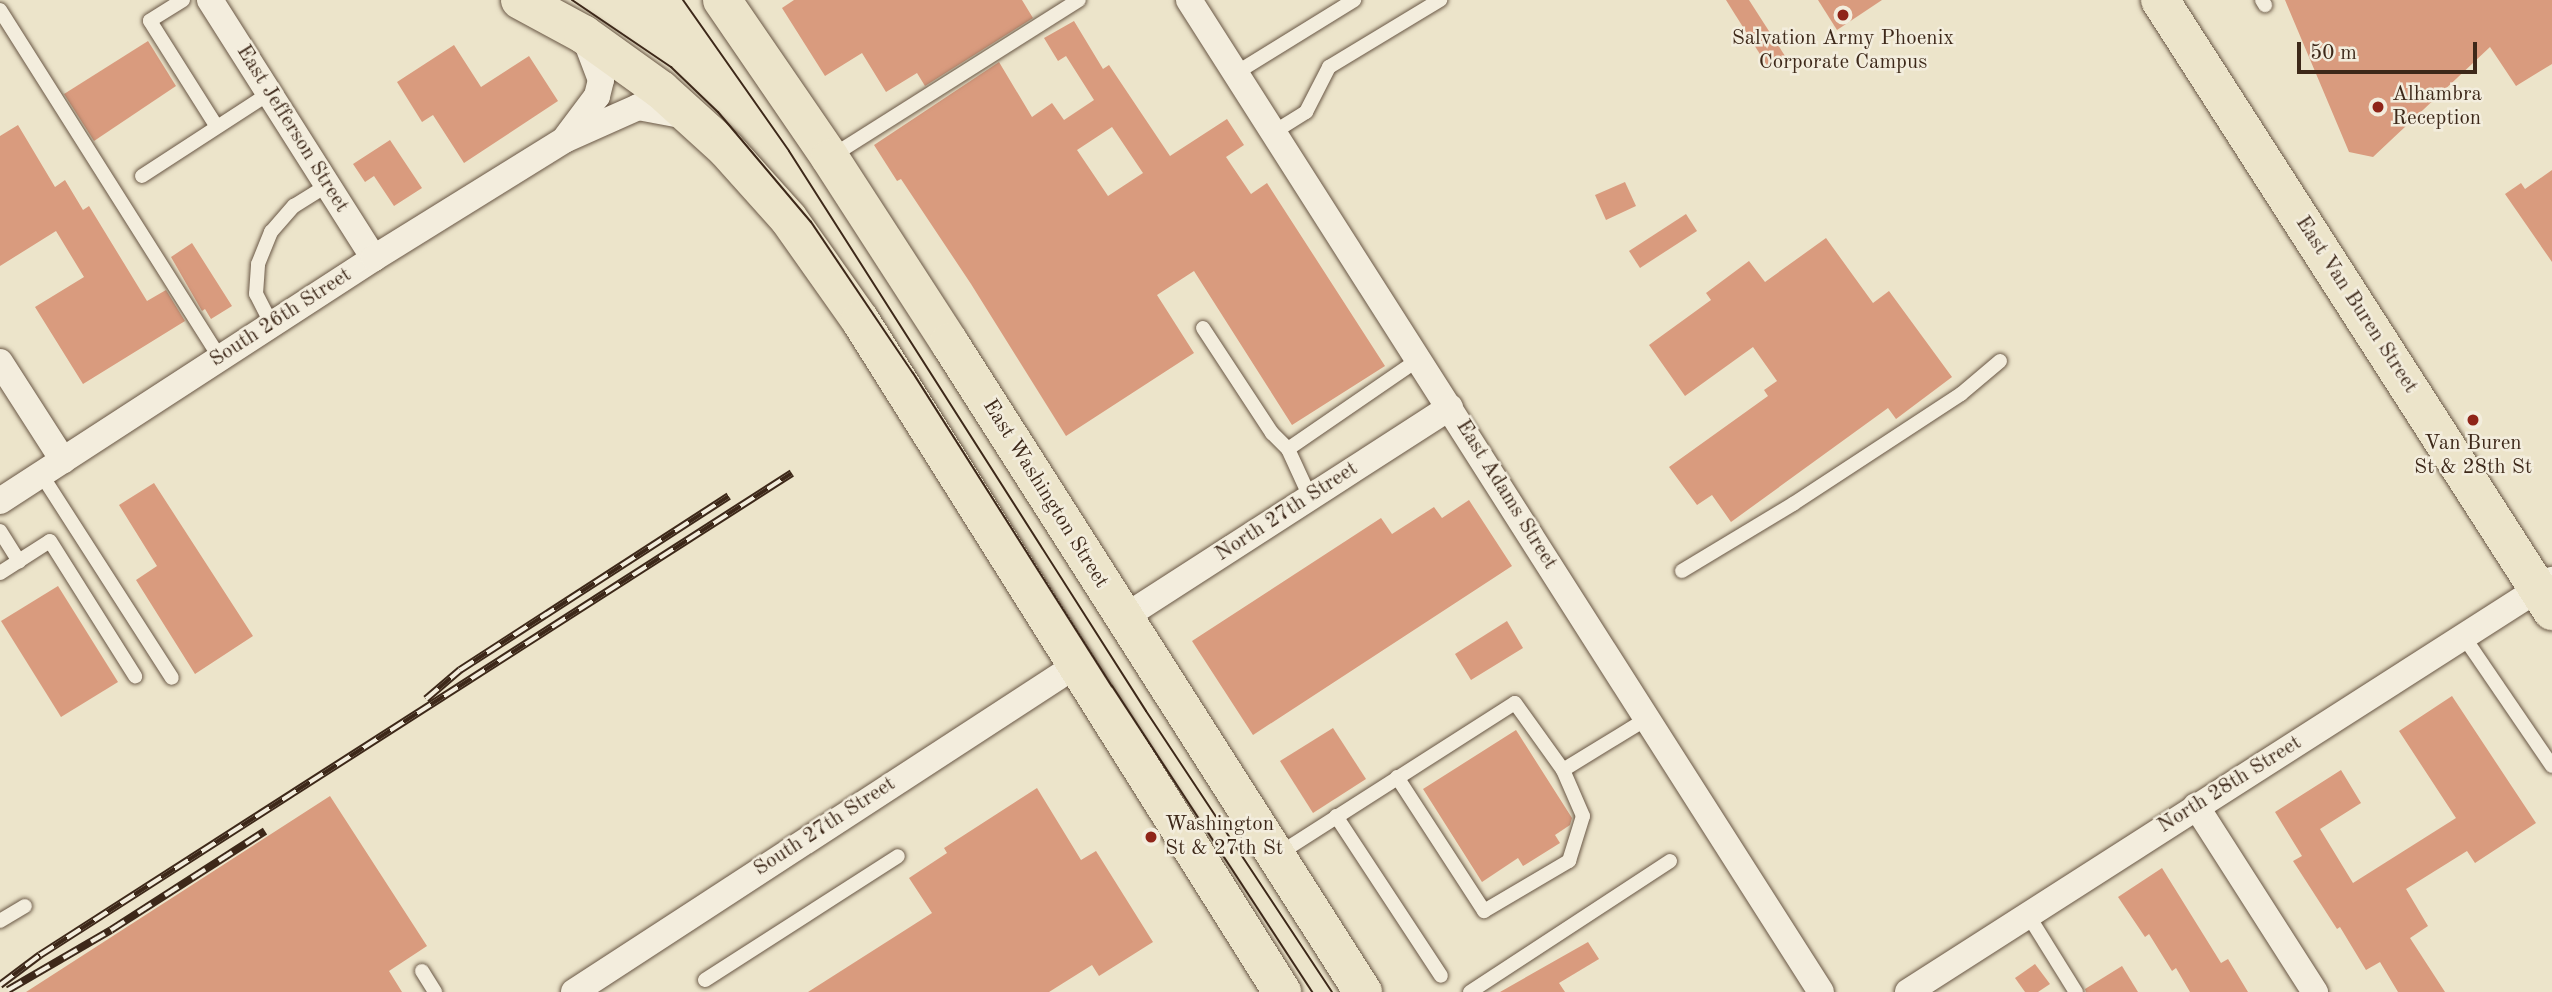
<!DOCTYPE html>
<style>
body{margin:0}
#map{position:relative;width:2552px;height:992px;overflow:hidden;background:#ece4ca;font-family:"Old Standard TT",serif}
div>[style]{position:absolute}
.building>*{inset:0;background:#d99b7e}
.roads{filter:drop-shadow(0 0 2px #695745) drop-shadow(0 0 2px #695745)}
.service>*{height:14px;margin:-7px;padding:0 7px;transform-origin:7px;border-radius:7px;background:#f3eddd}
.minor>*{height:26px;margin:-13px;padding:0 13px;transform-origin:13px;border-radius:13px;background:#f3eddd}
.primary>*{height:38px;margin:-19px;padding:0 19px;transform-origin:19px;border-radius:19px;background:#ece4ca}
.tram>*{height:2px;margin:-1px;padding:0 1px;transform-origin:1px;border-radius:1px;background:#3d2819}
.rail>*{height:8px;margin-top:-4px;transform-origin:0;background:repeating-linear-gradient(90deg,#f3eddd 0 16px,#3d2819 0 32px);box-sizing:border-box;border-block:2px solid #3d2819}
.dots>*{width:19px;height:19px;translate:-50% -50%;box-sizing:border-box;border:4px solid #f3eddd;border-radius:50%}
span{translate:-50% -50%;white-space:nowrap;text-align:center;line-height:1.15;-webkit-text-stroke:5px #f3eddd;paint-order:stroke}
.poi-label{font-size:21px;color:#3d2819}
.left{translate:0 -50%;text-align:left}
.street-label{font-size:21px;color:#3d2819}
.scale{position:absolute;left:2297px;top:42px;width:180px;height:32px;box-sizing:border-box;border:4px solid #3d2819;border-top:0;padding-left:9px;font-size:21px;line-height:24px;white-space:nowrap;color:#3d2819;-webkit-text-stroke:5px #f3eddd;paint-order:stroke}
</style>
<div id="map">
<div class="building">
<div style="clip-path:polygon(794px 0,1022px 0,1033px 18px,925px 86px,917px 73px,886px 92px,862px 53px,825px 76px,782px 8px)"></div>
<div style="clip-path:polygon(1726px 0,1749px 0,1785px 56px,1768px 67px)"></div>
<div style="clip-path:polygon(1818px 0,1882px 0,1837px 30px)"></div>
<div style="clip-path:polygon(2285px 0,2552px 0,2552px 64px,2516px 86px,2490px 47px,2373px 157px,2349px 152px)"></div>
<div style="clip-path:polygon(evenodd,1074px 21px,1103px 69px,1109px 65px,1170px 156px,1227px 119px,1244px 145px,1226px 157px,1251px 194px,1267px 183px,1385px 366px,1292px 425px,1194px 271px,1157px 295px,1194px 353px,1066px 436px,971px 284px,901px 179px,897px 181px,874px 145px,999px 62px,1032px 117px,1052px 103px,1064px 120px,1094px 100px,1066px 56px,1058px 61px,1044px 38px,1074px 21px,1112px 127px,1143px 173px,1108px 196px,1077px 150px,1112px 127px)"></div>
<div style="clip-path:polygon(148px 41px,176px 86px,94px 141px,64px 94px)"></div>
<div style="clip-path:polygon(454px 45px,481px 87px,529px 56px,558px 101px,464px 163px,433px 115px,422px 122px,397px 82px)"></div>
<div style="clip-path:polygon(18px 125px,55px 187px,65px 180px,83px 210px,89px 206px,147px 301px,166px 290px,185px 321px,83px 384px,35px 307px,84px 277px,56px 231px,0 266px,0 136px)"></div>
<div style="clip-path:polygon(390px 140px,422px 188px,394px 206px,374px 176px,365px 182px,353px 164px)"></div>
<div style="clip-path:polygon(2552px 170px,2552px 262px,2505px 194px,2521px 183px,2525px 189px)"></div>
<div style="clip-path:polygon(1625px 182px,1636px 206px,1606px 220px,1595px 195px)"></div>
<div style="clip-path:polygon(1686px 214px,1697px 231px,1640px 268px,1629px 251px)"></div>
<div style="clip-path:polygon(1826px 238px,1873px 303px,1889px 291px,1952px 377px,1896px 419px,1888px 408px,1731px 522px,1712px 495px,1697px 505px,1669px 467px,1768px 396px,1764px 390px,1777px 381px,1753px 347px,1685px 396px,1649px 345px,1711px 300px,1706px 293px,1749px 261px,1765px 282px)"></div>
<div style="clip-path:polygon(192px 243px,232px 306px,211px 319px,205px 309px,202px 311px,171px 257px)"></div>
<div style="clip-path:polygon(154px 483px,253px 636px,195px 674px,136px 580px,157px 566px,119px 505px)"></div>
<div style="clip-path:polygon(1469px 500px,1512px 566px,1253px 735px,1192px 641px,1381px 518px,1392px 534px,1434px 507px,1442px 518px)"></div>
<div style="clip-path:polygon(58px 586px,118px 682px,61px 717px,1px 621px)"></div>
<div style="clip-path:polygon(1507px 621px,1523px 648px,1471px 680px,1455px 654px)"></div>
<div style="clip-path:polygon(2452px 696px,2536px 823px,2475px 863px,2467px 851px,2406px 889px,2428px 926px,2410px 938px,2445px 992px,2398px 992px,2380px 962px,2366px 970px,2340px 927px,2337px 929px,2293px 861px,2302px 856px,2275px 812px,2341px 770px,2361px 803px,2320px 829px,2353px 883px,2456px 818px,2399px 731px)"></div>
<div style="clip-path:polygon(1333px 728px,1366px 779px,1313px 813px,1280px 761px)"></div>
<div style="clip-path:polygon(1516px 730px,1572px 818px,1570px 825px,1555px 835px,1560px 843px,1523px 866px,1518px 858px,1482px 882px,1423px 789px)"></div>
<div style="clip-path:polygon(1037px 788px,1081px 860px,1096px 851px,1153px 942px,1099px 976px,1092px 965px,1049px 992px,808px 992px,932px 913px,909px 878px,947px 853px,944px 848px)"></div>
<div style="clip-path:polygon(330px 796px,427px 946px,389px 971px,402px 992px,26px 992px)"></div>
<div style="clip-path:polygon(2162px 868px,2221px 963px,2228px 959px,2248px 992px,2190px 992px,2176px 968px,2172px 971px,2149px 934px,2145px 937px,2118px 897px)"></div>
<div style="clip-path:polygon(1588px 942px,1599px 959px,1559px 983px,1565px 992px,1500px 992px)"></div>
<div style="clip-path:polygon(2035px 964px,2050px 984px,2038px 992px,2025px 992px,2015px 978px)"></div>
<div style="clip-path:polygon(2122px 966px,2138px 992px,2086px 992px,2085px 989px)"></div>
</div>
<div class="roads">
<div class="service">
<div style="left:183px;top:0;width:39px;rotate:148deg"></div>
<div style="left:150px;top:21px;width:125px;rotate:57.7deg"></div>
<div style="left:2262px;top:0;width:6px;rotate:59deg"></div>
<div style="left:0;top:10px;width:412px;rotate:57.7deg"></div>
<div style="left:1236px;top:73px;width:139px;rotate:-31.7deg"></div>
<div style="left:1274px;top:132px;width:38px;rotate:-32deg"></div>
<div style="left:1306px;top:112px;width:51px;rotate:-62.9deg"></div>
<div style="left:1329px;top:67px;width:130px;rotate:-31.1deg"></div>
<div style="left:832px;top:156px;width:292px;rotate:-32.3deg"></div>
<div style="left:142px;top:176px;width:153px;rotate:-33deg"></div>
<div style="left:272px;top:325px;width:35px;rotate:-117deg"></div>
<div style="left:256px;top:294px;width:30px;rotate:-86deg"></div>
<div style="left:258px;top:264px;width:35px;rotate:-68deg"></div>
<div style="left:271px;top:232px;width:35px;rotate:-49deg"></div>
<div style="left:294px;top:206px;width:39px;rotate:-32deg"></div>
<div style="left:1203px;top:328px;width:126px;rotate:56.7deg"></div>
<div style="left:1272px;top:433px;width:23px;rotate:45deg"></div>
<div style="left:41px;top:474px;width:242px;rotate:57.3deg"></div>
<div style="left:1310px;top:497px;width:53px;rotate:-114.6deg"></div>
<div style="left:1288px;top:449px;width:159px;rotate:-34.5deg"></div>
<div style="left:0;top:531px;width:36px;rotate:58deg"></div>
<div style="left:1682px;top:571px;width:130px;rotate:-31.1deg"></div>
<div style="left:1793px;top:504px;width:201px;rotate:-33.2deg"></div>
<div style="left:1961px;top:394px;width:51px;rotate:-40.2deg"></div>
<div style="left:0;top:573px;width:59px;rotate:-32.6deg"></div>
<div style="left:50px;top:541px;width:160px;rotate:57.8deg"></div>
<div style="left:2464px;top:637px;width:156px;rotate:55.7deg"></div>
<div style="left:1397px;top:777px;width:160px;rotate:57deg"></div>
<div style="left:1484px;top:911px;width:99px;rotate:-30.5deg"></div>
<div style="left:1569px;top:861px;width:47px;rotate:-72.7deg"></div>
<div style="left:1583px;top:816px;width:50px;rotate:-113.5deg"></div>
<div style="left:1336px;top:816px;width:191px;rotate:56.7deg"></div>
<div style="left:1277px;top:855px;width:282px;rotate:-32.6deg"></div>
<div style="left:1515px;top:703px;width:82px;rotate:54.4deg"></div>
<div style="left:1563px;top:770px;width:100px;rotate:-31.5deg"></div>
<div style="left:2028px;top:915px;width:91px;rotate:58.1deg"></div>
<div style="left:0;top:921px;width:29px;rotate:-31deg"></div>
<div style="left:422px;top:971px;width:25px;rotate:58deg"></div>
<div style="left:705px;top:980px;width:229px;rotate:-32.7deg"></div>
<div style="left:1470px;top:992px;width:239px;rotate:-33.2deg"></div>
</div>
<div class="minor">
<div style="left:210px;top:0;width:306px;rotate:57.6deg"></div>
<div style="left:1189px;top:0;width:1176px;rotate:57.5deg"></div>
<div style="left:567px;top:136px;width:50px;rotate:-53.1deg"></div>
<div style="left:597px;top:96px;width:16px;rotate:-76deg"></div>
<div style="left:601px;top:80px;width:45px;rotate:-110.9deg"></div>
<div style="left:0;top:362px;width:117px;rotate:57.3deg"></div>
<div style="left:0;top:501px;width:446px;rotate:-33deg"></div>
<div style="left:374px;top:258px;width:224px;rotate:-31.8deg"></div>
<div style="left:564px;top:140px;width:81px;rotate:-24deg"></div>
<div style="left:638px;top:107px;width:49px;rotate:10.6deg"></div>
<div style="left:1123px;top:618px;width:389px;rotate:-32.8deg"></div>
<div style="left:2196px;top:806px;width:221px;rotate:57.4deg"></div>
<div style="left:574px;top:992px;width:601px;rotate:-33.06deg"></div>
<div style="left:1908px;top:992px;width:765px;rotate:-32.61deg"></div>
</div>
<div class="primary">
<div style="left:520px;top:0;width:72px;rotate:28.4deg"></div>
<div style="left:583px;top:34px;width:96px;rotate:35.7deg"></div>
<div style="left:661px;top:90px;width:88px;rotate:42.2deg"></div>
<div style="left:726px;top:149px;width:93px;rotate:48.1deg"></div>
<div style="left:788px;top:218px;width:125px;rotate:54.8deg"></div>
<div style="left:860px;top:320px;width:794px;rotate:57.87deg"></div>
<div style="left:722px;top:0;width:191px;rotate:55.6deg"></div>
<div style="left:830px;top:158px;width:219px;rotate:57.1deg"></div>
<div style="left:949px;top:342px;width:771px;rotate:57.51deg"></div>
<div style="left:2160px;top:0;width:726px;rotate:57.32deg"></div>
</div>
</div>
<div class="tram">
<div style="left:572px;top:0;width:120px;rotate:34.1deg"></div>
<div style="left:671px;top:67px;width:65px;rotate:43.8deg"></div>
<div style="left:718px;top:112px;width:144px;rotate:49.8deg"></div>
<div style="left:811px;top:222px;width:182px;rotate:56deg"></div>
<div style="left:913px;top:373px;width:371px;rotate:57.6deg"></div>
<div style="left:1112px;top:686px;width:366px;rotate:56.8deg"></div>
<div style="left:683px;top:0;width:184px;rotate:54.9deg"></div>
<div style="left:789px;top:151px;width:664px;rotate:57.48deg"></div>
<div style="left:1146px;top:711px;width:337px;rotate:56.5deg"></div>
</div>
<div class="rail">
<div style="left:426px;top:699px;width:45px;rotate:-40.5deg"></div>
<div style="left:460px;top:670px;width:320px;rotate:-32.9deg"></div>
<div style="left:0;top:985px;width:50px;rotate:-36.9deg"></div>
<div style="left:40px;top:955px;width:893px;rotate:-32.66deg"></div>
<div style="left:8px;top:990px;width:119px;rotate:-30.2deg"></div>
<div style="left:111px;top:930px;width:183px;rotate:-32.7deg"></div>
</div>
<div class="dots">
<div style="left:1843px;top:15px;background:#8f2418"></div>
<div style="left:2378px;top:107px;background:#8f2418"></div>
<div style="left:2473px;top:420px;background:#8f2418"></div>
<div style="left:1151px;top:837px;background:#8f2418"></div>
</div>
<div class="poi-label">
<span style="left:1843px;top:51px">Salvation Army Phoenix<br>Corporate Campus</span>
<span class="left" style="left:2392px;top:107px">Alhambra<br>Reception</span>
<span style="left:2473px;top:456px">Van Buren<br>St &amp; 28th St</span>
<span class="left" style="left:1165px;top:837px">Washington<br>St &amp; 27th St</span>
</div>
<div class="street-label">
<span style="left:292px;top:129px;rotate:58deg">East Jefferson Street</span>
<span style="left:2356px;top:305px;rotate:57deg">East Van Buren Street</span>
<span style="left:281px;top:318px;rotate:-33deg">South 26th Street</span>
<span style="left:1045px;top:494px;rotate:58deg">East Washington Street</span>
<span style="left:1506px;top:495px;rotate:58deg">East Adams Street</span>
<span style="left:1287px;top:512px;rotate:-33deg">North 27th Street</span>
<span style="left:2230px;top:785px;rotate:-32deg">North 28th Street</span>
<span style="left:825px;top:827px;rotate:-33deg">South 27th Street</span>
</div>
<div class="scale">50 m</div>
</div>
